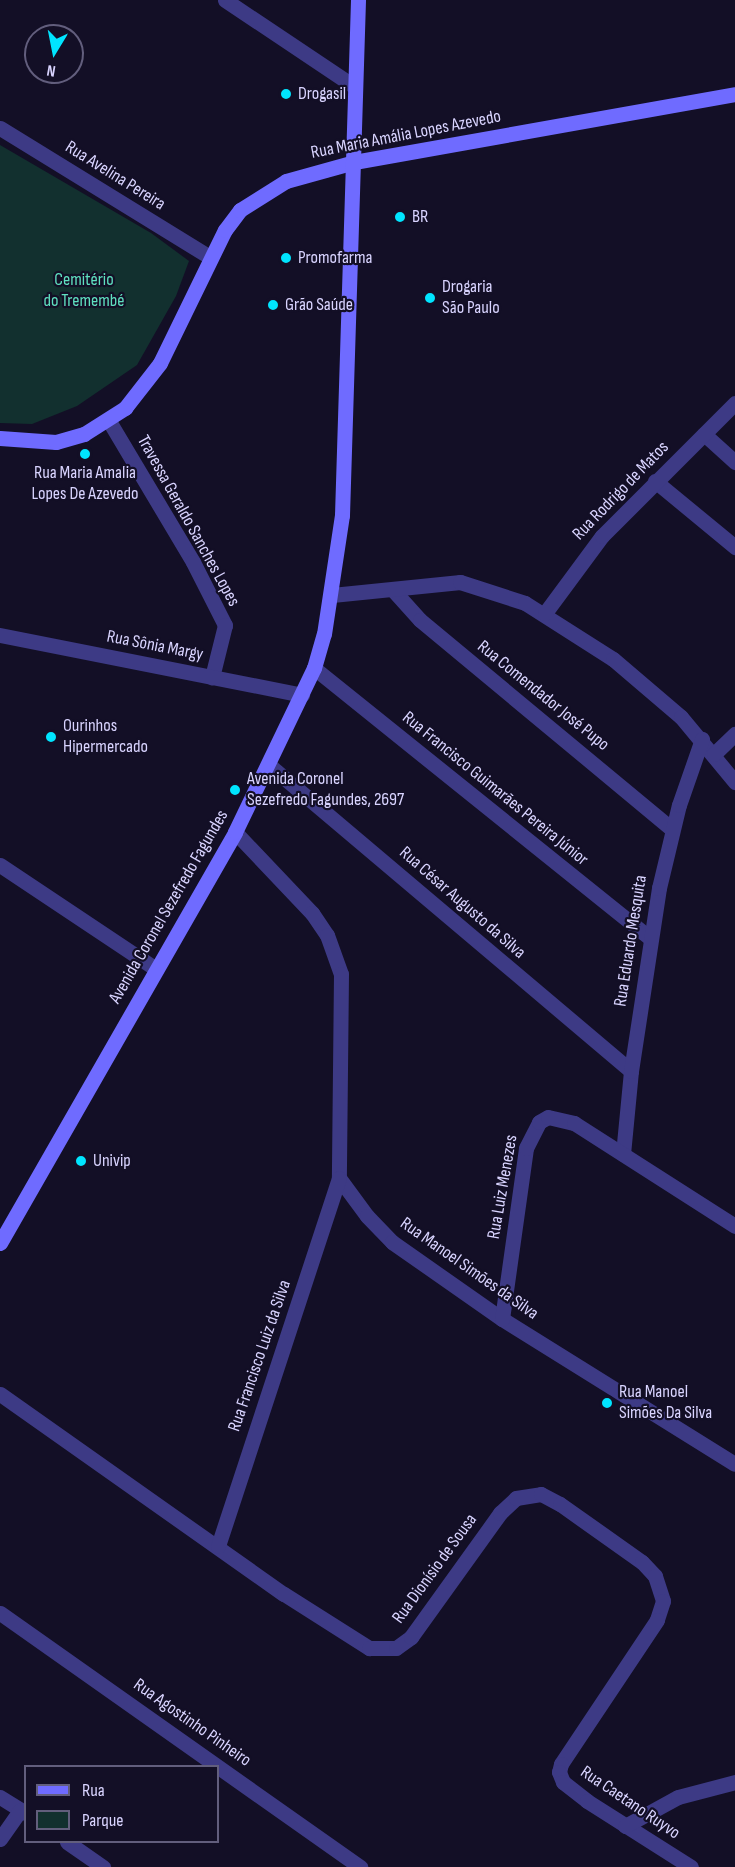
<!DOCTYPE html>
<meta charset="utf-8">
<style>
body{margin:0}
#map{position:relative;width:735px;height:1867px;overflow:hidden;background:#130f26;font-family:"Sofia Sans Condensed",sans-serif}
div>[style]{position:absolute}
.green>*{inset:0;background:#12302f}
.minor>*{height:15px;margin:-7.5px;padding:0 7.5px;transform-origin:7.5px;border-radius:7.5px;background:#3d3a85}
.secondary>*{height:15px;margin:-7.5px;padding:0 7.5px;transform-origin:7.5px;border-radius:7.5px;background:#6f6bff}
.dots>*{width:16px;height:16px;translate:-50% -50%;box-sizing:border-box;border:3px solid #130f26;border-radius:50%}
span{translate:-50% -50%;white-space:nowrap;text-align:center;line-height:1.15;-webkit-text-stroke:4.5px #130f26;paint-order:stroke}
.poi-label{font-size:18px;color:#d9d4ff}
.left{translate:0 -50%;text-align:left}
.street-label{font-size:18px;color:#d9d4ff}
.park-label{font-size:18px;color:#5fe0c0}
.legend{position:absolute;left:24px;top:1765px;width:195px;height:78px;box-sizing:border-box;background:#130f26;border:2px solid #625e7d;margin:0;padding:8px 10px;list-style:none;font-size:18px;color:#d9d4ff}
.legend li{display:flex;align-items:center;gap:12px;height:30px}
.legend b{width:30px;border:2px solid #625e7d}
.north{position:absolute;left:24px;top:24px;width:60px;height:60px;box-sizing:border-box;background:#130f26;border:2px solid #625e7d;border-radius:50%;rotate:190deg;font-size:16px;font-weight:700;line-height:24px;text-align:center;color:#d9d4ff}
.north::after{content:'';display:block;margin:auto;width:21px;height:27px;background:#00e5ff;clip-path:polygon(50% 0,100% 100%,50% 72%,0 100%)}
</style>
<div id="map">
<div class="green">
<div style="clip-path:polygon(0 145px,151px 233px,189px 261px,176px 296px,137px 365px,77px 406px,32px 424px,0 423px)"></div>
</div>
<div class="minor">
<div style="left:225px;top:0;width:156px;rotate:33.8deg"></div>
<div style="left:0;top:128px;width:246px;rotate:31.6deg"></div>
<div style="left:109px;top:421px;width:164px;rotate:59.2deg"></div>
<div style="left:193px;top:562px;width:71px;rotate:63.1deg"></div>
<div style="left:225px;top:625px;width:54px;rotate:104deg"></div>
<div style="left:704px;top:434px;width:42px;rotate:42.1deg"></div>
<div style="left:655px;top:481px;width:104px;rotate:39.5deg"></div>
<div style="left:393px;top:590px;width:40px;rotate:48deg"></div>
<div style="left:420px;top:620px;width:327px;rotate:39.7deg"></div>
<div style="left:332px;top:595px;width:129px;rotate:-5.8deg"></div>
<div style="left:460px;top:582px;width:68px;rotate:17.9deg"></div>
<div style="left:525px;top:603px;width:104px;rotate:32.5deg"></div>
<div style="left:613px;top:659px;width:89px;rotate:40.5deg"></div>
<div style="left:681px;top:717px;width:85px;rotate:50.3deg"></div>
<div style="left:545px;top:613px;width:96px;rotate:-53.5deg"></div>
<div style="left:602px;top:536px;width:188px;rotate:-45deg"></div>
<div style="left:0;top:635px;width:308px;rotate:11.2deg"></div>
<div style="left:314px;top:668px;width:432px;rotate:38.8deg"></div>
<div style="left:714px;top:754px;width:29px;rotate:-44deg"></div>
<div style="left:269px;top:765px;width:474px;rotate:40.2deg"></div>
<div style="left:235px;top:832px;width:112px;rotate:46.5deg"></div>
<div style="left:312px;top:913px;width:27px;rotate:56deg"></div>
<div style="left:327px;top:935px;width:41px;rotate:70.3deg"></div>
<div style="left:341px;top:974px;width:204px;rotate:90.6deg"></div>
<div style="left:339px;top:1178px;width:47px;rotate:53.6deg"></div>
<div style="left:367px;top:1216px;width:36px;rotate:46deg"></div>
<div style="left:392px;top:1242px;width:134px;rotate:35deg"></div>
<div style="left:502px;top:1319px;width:274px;rotate:31.9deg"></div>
<div style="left:0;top:865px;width:187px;rotate:33.7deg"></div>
<div style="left:623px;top:1154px;width:83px;rotate:-84.5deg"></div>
<div style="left:631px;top:1071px;width:185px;rotate:-81.3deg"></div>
<div style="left:659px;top:888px;width:85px;rotate:-76.5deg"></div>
<div style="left:679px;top:805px;width:70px;rotate:-70.8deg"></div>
<div style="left:502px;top:1319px;width:173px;rotate:-82deg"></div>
<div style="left:526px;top:1148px;width:29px;rotate:-63deg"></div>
<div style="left:539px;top:1122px;width:10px;rotate:-29deg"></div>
<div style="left:548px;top:1117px;width:27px;rotate:13deg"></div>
<div style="left:574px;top:1123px;width:191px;rotate:32.6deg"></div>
<div style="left:0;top:1394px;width:347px;rotate:35.2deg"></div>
<div style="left:284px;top:1594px;width:101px;rotate:32.4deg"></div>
<div style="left:369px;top:1648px;width:27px"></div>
<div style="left:396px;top:1648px;width:19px;rotate:-36deg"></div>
<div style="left:411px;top:1637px;width:153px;rotate:-54.3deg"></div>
<div style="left:500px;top:1513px;width:22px;rotate:-43deg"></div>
<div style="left:516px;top:1498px;width:25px;rotate:-9deg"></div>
<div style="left:541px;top:1494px;width:21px;rotate:28deg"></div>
<div style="left:560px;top:1504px;width:100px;rotate:35.3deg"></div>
<div style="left:642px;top:1562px;width:19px;rotate:47deg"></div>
<div style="left:655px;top:1576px;width:26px;rotate:72deg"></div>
<div style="left:663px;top:1601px;width:20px;rotate:108deg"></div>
<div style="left:657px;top:1620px;width:173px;rotate:123.7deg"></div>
<div style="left:561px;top:1764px;width:8px;rotate:104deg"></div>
<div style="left:559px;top:1772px;width:11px;rotate:68deg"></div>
<div style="left:563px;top:1782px;width:31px;rotate:38deg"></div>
<div style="left:587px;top:1801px;width:123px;rotate:32.4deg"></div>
<div style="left:218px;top:1546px;width:387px;rotate:-71.8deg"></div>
<div style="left:0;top:1613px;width:441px;rotate:35.2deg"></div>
<div style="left:0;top:1797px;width:31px;rotate:32deg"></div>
<div style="left:625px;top:1826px;width:60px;rotate:-28.7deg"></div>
<div style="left:678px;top:1797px;width:59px;rotate:-14.7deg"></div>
<div style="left:0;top:1839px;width:35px;rotate:-55deg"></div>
<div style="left:67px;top:1842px;width:44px;rotate:34.8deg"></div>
</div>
<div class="secondary">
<div style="left:0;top:438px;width:56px;rotate:4.1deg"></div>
<div style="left:56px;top:442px;width:29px;rotate:-16deg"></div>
<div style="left:84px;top:434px;width:49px;rotate:-32.4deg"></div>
<div style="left:125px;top:408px;width:57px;rotate:-52.1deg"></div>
<div style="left:160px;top:363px;width:148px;rotate:-64deg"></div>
<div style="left:225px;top:230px;width:25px;rotate:-53deg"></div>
<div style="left:240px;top:210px;width:54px;rotate:-32.2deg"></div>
<div style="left:286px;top:181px;width:71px;rotate:-15.6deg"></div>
<div style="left:354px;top:162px;width:387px;rotate:-10.1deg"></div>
<div style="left:0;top:1243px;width:473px;rotate:-60.2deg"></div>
<div style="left:235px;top:832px;width:182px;rotate:-64.3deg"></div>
<div style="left:314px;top:668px;width:35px;rotate:-74deg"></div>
<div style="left:324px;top:634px;width:120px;rotate:-81.4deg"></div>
<div style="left:342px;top:515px;width:515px;rotate:-88.22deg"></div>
</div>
<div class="dots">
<div style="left:286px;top:94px;background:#00e5ff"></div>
<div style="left:400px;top:217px;background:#00e5ff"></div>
<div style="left:286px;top:258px;background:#00e5ff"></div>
<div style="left:430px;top:298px;background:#00e5ff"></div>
<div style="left:273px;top:305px;background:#00e5ff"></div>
<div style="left:85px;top:454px;background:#00e5ff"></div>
<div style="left:51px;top:737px;background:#00e5ff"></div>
<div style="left:235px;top:790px;background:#00e5ff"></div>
<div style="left:81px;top:1161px;background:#00e5ff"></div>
<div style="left:607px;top:1403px;background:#00e5ff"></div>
</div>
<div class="poi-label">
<span class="left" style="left:298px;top:94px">Drogasil</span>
<span class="left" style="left:412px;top:217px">BR</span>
<span class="left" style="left:298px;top:258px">Promofarma</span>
<span class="left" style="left:442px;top:298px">Drogaria<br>São Paulo</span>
<span class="left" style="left:285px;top:305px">Grão Saúde</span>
<span style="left:85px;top:484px">Rua Maria Amalia<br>Lopes De Azevedo</span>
<span class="left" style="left:63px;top:737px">Ourinhos<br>Hipermercado</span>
<span class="left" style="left:247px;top:790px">Avenida Coronel<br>Sezefredo Fagundes, 2697</span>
<span class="left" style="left:93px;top:1161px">Univip</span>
<span class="left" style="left:619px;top:1403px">Rua Manoel<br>Simões Da Silva</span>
</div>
<div class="street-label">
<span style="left:406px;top:135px;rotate:-11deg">Rua Maria Amália Lopes Azevedo</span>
<span style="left:115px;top:176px;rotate:32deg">Rua Avelina Pereira</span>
<span style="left:621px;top:491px;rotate:-46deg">Rua Rodrigo de Matos</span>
<span style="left:188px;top:521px;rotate:61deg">Travessa Geraldo Sanches Lopes</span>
<span style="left:155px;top:646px;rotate:11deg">Rua Sônia Margy</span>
<span style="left:543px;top:696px;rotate:39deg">Rua Comendador José Pupo</span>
<span style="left:495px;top:789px;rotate:39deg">Rua Francisco Guimarães Pereira Júnior</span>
<span style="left:462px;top:903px;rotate:41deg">Rua César Augusto da Silva</span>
<span style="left:169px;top:907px;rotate:-60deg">Avenida Coronel Sezefredo Fagundes</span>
<span style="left:631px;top:941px;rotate:-81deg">Rua Eduardo Mesquita</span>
<span style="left:503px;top:1187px;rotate:-80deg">Rua Luiz Menezes</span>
<span style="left:469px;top:1269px;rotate:35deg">Rua Manoel Simões da Silva</span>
<span style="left:260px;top:1356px;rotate:-71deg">Rua Francisco Luiz da Silva</span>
<span style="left:435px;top:1569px;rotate:-54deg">Rua Dionísio de Sousa</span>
<span style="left:192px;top:1723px;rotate:35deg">Rua Agostinho Pinheiro</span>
<span style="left:630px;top:1803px;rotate:34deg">Rua Caetano Ruyvo</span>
</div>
<div class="park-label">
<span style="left:84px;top:291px">Cemitério<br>do Tremembé</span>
</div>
<ul class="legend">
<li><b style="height:8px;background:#6f6bff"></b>Rua</li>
<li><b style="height:16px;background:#12302f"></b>Parque</li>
</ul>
<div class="north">N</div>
</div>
